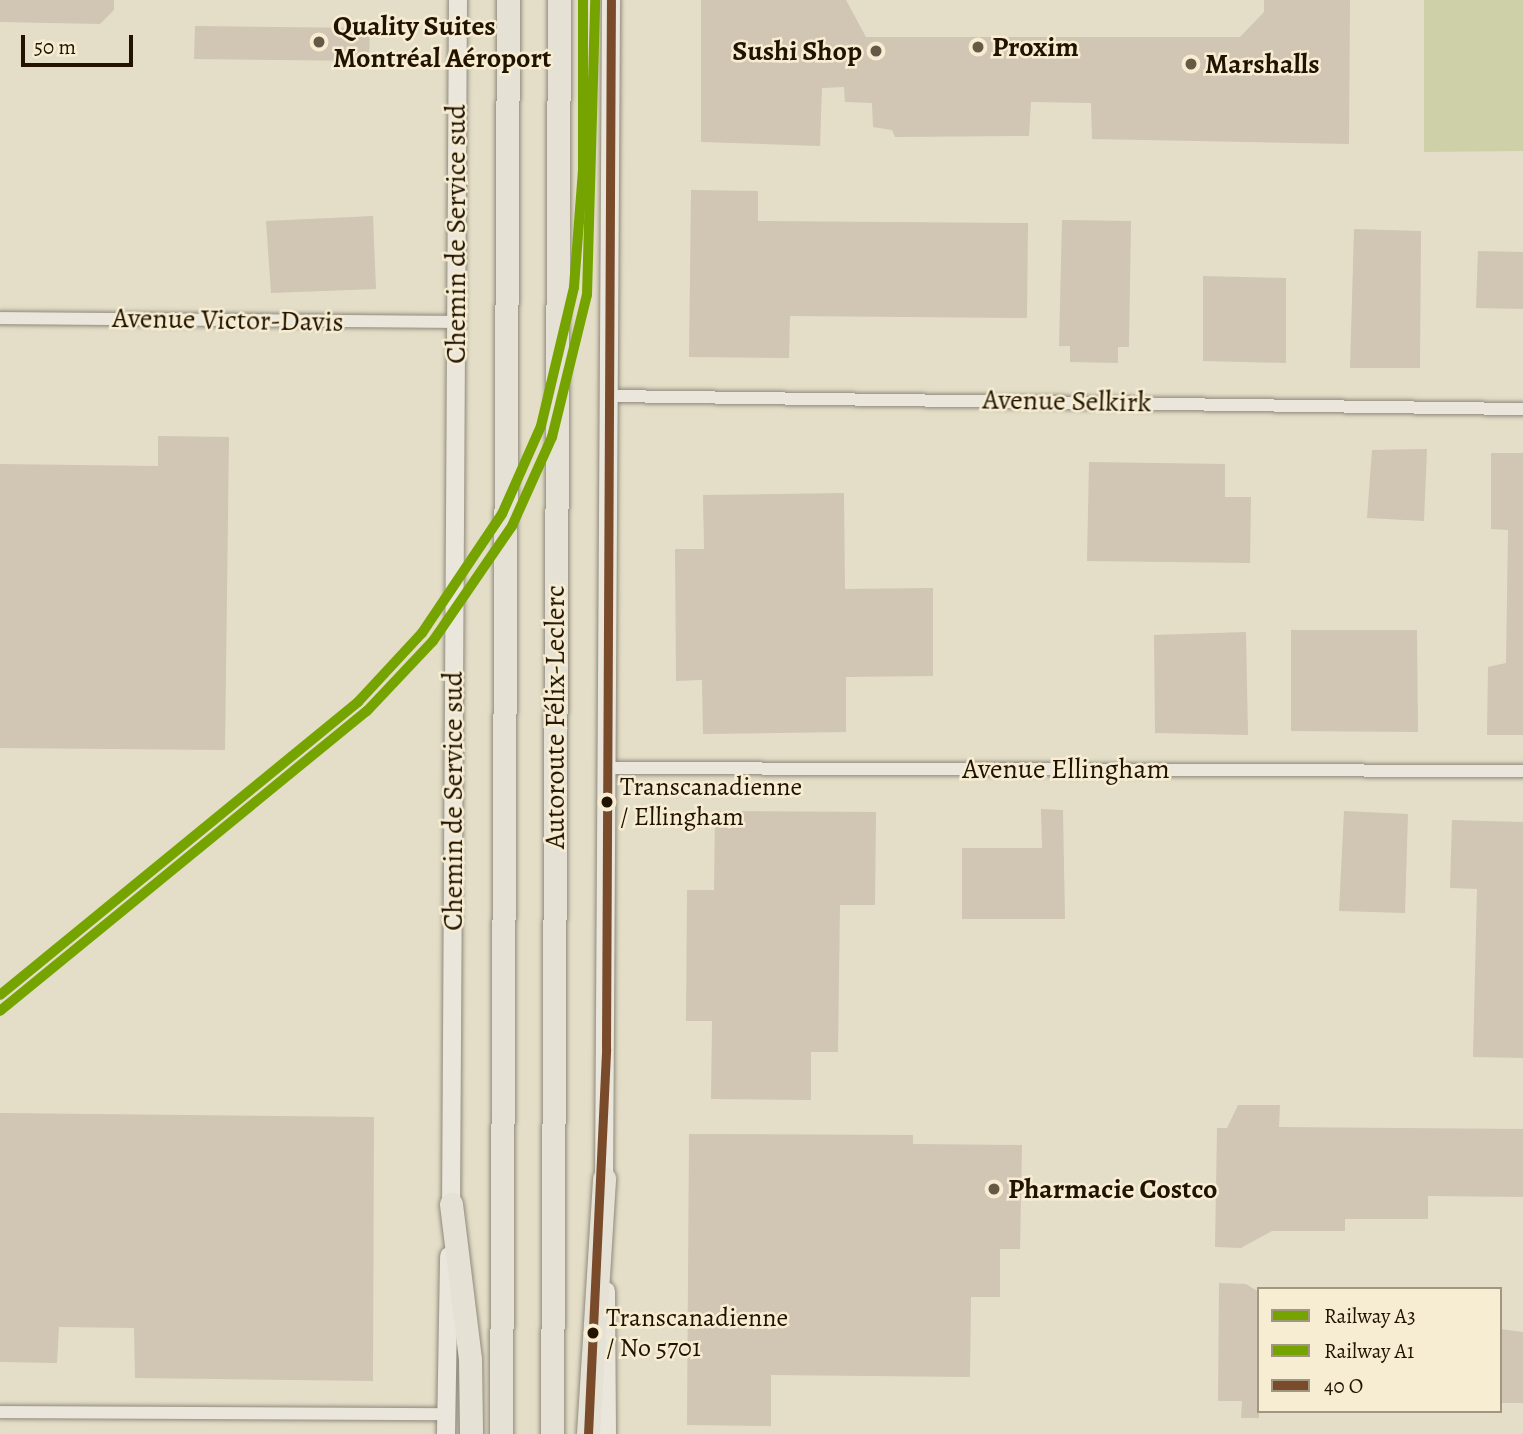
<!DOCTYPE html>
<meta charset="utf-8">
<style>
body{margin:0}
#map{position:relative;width:1523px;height:1434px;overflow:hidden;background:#e4dec8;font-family:Alegreya,serif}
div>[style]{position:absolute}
.green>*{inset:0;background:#ced0a8}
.building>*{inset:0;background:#d1c5b3}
.roads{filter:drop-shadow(0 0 2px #8f897b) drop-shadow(0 0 2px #8f897b)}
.street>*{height:12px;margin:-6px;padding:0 6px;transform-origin:6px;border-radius:6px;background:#eae6db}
.secondary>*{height:18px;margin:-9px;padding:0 9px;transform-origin:9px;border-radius:9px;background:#eae6db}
.highway>*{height:23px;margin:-11.5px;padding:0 11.5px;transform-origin:11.5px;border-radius:11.5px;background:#e6e1d5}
.bus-1>*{height:9px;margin:-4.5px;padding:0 4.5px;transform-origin:4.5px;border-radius:4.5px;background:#7a4b2a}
.rail-1>*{height:10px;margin:-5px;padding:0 5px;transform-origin:5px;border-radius:5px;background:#75a400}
.rail-2>*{height:10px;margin:-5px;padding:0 5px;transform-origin:5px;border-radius:5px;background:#75a400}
.dots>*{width:19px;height:19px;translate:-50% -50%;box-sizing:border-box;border:4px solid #f6edd3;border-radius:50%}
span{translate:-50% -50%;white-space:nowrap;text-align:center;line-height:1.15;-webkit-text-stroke:5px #f6edd3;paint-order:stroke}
.bus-label{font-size:26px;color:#221300}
.left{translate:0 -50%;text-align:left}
.poi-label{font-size:28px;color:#221300;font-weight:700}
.right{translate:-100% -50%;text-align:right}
.street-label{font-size:28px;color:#221300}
.legend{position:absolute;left:1257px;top:1287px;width:245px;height:126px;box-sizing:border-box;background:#f6edd3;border:2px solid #a1967f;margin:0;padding:9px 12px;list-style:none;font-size:21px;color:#221300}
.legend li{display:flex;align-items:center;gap:14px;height:35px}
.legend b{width:35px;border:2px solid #a1967f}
.scale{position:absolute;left:21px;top:35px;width:112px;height:32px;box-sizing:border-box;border:4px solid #221300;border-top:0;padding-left:9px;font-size:21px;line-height:24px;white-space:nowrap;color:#221300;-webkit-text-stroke:5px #f6edd3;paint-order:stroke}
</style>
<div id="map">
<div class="green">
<div style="clip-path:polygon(1424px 0,1523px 0,1523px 151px,1424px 152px)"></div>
</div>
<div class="building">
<div style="clip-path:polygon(0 0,114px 0,114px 10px,100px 24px,0 22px)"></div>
<div style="clip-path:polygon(701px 0,846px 0,866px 37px,1240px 37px,1264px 12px,1264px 0,1350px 0,1349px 144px,1092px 139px,1091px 103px,1031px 102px,1029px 136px,895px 137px,892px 130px,873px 127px,872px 103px,845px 102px,844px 87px,822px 88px,820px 146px,701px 142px)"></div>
<div style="clip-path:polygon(195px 26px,370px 28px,369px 61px,194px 59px)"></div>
<div style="clip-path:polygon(691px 190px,758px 191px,758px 221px,1028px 223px,1027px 318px,790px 316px,789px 358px,689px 357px)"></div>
<div style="clip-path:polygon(373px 216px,376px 289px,271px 293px,266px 221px)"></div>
<div style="clip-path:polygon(1062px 220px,1131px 221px,1129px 347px,1118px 347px,1118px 363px,1070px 362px,1070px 346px,1059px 346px)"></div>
<div style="clip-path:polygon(1354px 229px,1421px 231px,1420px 368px,1350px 368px)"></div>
<div style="clip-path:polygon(1478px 251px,1523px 252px,1523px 309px,1476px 308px)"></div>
<div style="clip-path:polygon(1203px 276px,1286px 278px,1286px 363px,1203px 361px)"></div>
<div style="clip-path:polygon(158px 436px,229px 437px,225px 750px,0 748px,0 464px,158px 466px)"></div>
<div style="clip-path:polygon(1427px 449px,1424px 521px,1367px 518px,1372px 450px)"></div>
<div style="clip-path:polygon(1491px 453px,1523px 453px,1523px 735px,1487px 735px,1488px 667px,1506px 663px,1508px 530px,1491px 529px)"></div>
<div style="clip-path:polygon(1089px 462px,1225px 464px,1225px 497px,1251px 497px,1250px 563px,1087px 561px)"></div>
<div style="clip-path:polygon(844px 493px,845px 589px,933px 588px,933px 676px,846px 677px,846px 732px,703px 734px,702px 680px,676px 681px,675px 549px,704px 549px,703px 495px)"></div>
<div style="clip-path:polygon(1291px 630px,1417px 630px,1418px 732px,1291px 731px)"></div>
<div style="clip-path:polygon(1246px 632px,1248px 735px,1155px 733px,1154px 635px)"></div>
<div style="clip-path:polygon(1041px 809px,1063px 810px,1065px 919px,962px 919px,962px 848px,1042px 848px)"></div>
<div style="clip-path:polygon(715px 811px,876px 812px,875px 905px,840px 905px,838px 1052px,811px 1052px,811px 1100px,711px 1099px,712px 1021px,686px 1021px,687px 890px,714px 890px)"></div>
<div style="clip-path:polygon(1344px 811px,1408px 814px,1405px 913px,1339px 911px)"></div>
<div style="clip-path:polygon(1452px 820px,1523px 822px,1523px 1058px,1473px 1057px,1477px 889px,1450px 888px)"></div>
<div style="clip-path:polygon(1238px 1105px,1280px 1105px,1279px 1127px,1523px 1129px,1523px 1197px,1428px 1196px,1428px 1219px,1345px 1219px,1345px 1231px,1272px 1231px,1241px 1248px,1215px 1247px,1217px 1128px,1227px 1128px)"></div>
<div style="clip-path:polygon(0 1113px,374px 1117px,373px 1381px,135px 1378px,134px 1328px,59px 1327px,57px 1363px,0 1362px)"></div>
<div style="clip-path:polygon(689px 1134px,913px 1135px,913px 1144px,1022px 1145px,1020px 1249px,1000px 1249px,1000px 1297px,971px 1297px,970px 1377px,771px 1375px,771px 1426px,687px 1425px)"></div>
<div style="clip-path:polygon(1219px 1283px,1246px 1284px,1259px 1292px,1259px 1418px,1241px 1418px,1242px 1401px,1218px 1401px)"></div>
<div style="clip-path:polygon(1500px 1329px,1523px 1332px,1523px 1403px,1500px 1403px)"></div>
</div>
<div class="roads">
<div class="street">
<div style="left:0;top:318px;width:456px;rotate:0.5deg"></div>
<div style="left:610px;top:396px;width:913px;rotate:0.82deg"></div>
<div style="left:609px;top:768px;width:914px;rotate:0.19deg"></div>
<div style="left:0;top:1412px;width:446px;rotate:0.3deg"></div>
</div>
<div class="secondary">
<div style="left:604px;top:1189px;width:1189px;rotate:-89.66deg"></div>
<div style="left:451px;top:1214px;width:1214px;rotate:-89.67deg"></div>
<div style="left:606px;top:1291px;width:143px;rotate:89.6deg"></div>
<div style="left:446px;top:1434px;width:178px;rotate:-89deg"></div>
</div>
<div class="highway">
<div style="left:451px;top:1204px;width:156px;rotate:83deg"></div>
<div style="left:470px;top:1359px;width:75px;rotate:89.2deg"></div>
<div style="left:501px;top:1434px;width:1434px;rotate:-89.72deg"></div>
<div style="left:552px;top:1434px;width:1434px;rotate:-89.72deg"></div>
<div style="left:588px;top:1434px;width:256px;rotate:-86.4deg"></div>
</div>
</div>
<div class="bus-1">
<div style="left:588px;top:1434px;width:386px;rotate:-87.3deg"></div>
<div style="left:606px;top:1048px;width:1048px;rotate:-89.73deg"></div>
</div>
<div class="rail-1">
<div style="left:0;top:1011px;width:474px;rotate:-39.3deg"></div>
<div style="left:367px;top:711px;width:96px;rotate:-46.7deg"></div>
<div style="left:433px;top:641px;width:140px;rotate:-55.5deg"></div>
<div style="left:512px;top:526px;width:98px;rotate:-65.8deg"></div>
<div style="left:552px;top:437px;width:146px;rotate:-76.2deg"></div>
<div style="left:587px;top:295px;width:295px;rotate:-88.4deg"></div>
</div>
<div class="rail-2">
<div style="left:0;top:995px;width:463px;rotate:-39.3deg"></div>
<div style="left:358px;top:702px;width:94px;rotate:-47.2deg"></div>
<div style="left:422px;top:633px;width:143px;rotate:-56.1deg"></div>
<div style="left:502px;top:514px;width:96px;rotate:-66.1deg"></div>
<div style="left:541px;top:426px;width:143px;rotate:-76.6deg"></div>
<div style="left:574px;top:287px;width:117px;rotate:-85.6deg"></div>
<div style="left:583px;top:170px;width:170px;rotate:-90deg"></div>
</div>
<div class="dots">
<div style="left:319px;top:42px;background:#665a46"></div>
<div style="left:978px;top:47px;background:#665a46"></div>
<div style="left:876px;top:51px;background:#665a46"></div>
<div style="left:1191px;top:64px;background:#665a46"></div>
<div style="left:607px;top:802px;background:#221300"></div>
<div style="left:994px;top:1189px;background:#665a46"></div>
<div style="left:593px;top:1333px;background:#221300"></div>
</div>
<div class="bus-label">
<span class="left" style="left:620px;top:802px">Transcanadienne<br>/ Ellingham</span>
<span class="left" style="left:606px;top:1333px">Transcanadienne<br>/ No 5701</span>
</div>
<div class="poi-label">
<span class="left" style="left:333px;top:42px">Quality Suites<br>Montréal Aéroport</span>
<span class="left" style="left:992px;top:47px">Proxim</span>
<span class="right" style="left:862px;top:51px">Sushi Shop</span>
<span class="left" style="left:1205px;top:64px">Marshalls</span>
<span class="left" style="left:1008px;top:1189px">Pharmacie Costco</span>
</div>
<div class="street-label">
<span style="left:456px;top:234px;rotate:-90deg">Chemin de Service sud</span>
<span style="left:228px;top:320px;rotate:1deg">Avenue Victor-Davis</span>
<span style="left:1067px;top:401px;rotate:1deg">Avenue Selkirk</span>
<span style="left:555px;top:717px;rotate:-90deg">Autoroute Félix-Leclerc</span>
<span style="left:1066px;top:769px">Avenue Ellingham</span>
<span style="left:453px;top:801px;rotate:-90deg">Chemin de Service sud</span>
</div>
<ul class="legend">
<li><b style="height:9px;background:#75a400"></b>Railway A3</li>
<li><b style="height:9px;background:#75a400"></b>Railway A1</li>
<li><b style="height:9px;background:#7a4b2a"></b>40 O</li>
</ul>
<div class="scale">50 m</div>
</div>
